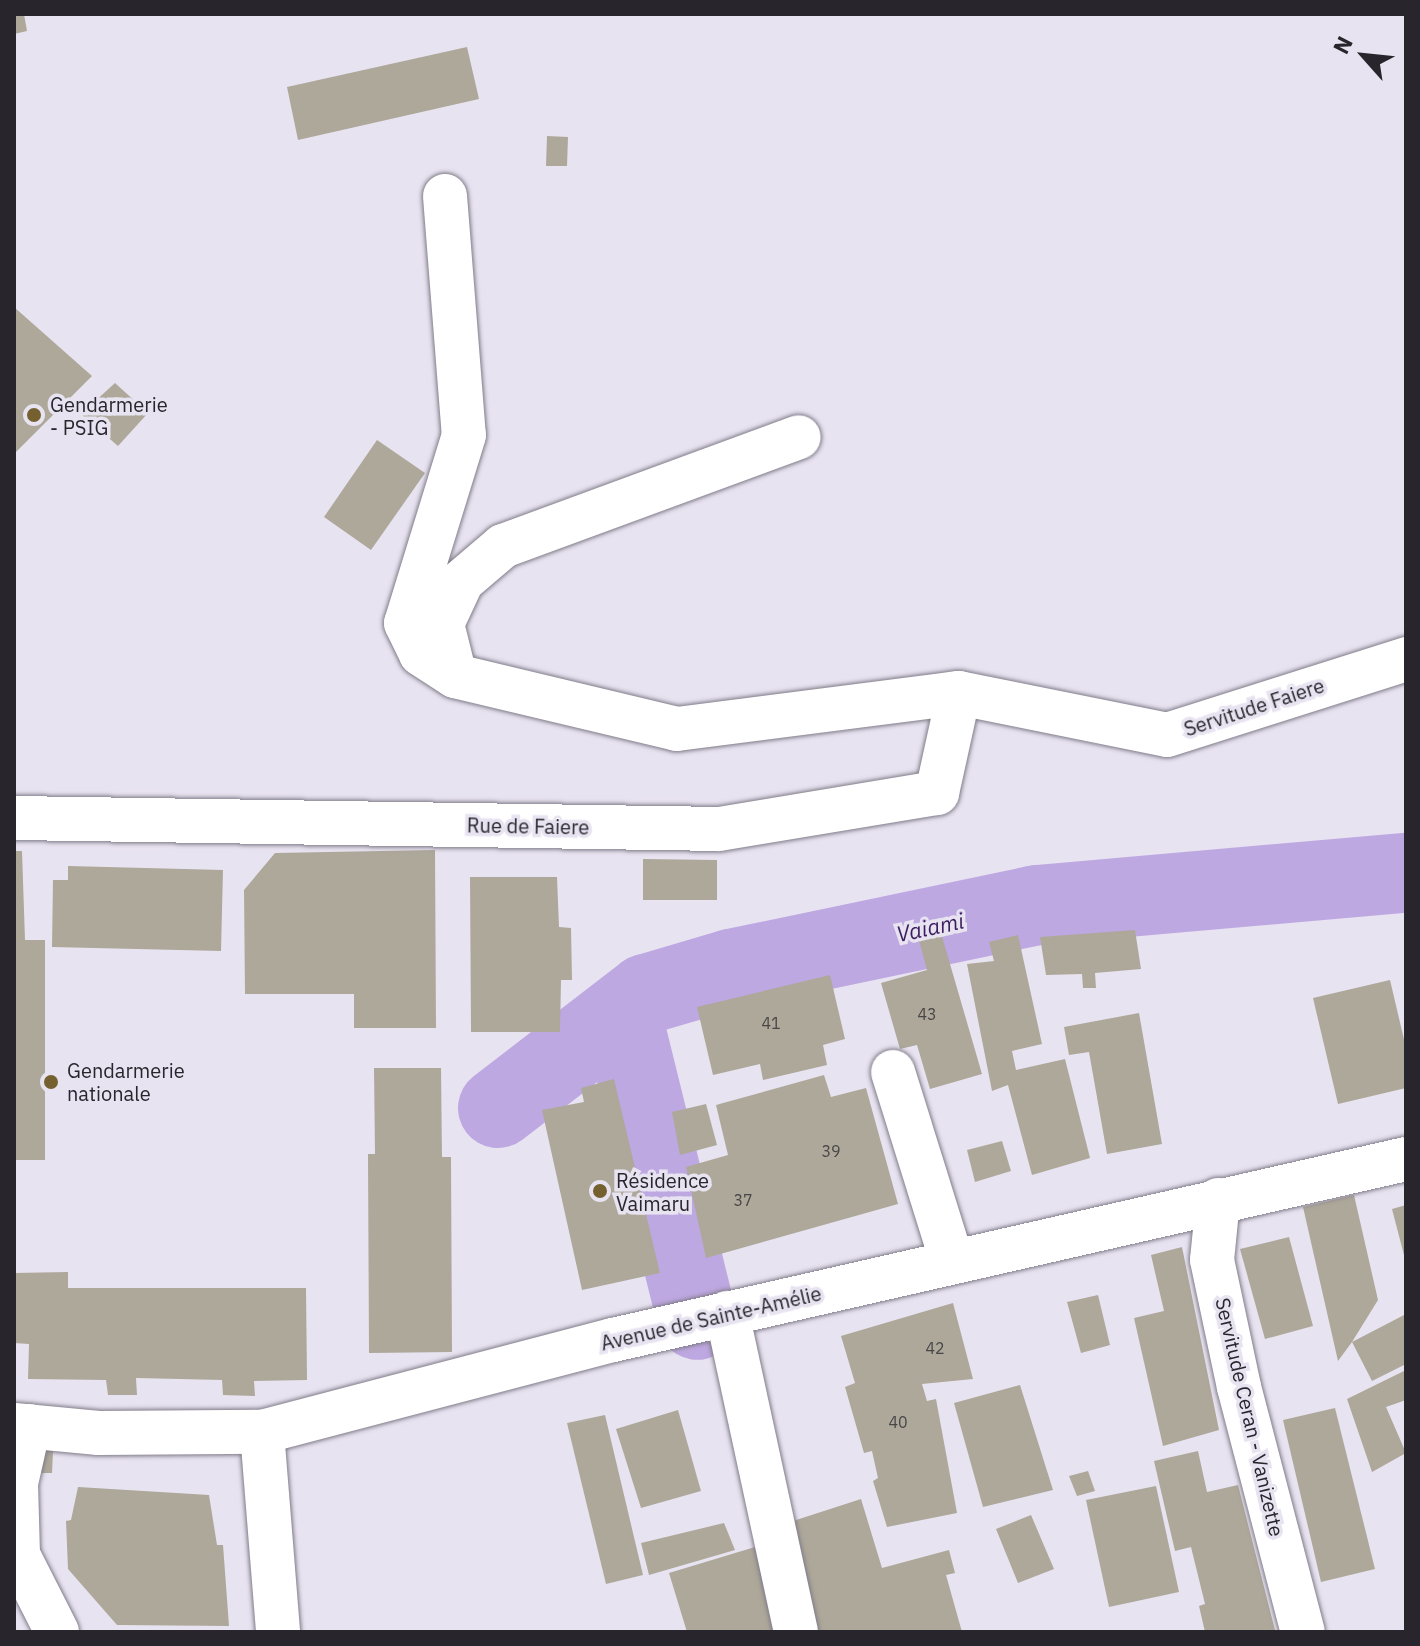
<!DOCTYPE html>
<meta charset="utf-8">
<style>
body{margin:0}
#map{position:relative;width:1420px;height:1646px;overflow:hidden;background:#e8e3f1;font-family:"IBM Plex Sans",sans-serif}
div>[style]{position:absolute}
.river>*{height:80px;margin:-40px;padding:0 40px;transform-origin:40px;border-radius:40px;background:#bea8e1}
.building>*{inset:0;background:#ada89a}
.roads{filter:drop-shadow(0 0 2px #817c89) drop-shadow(0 0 2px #817c89)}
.minor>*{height:44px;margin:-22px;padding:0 22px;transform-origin:22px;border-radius:22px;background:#fff}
.dots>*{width:22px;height:22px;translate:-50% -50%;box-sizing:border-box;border:4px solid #e8e3f1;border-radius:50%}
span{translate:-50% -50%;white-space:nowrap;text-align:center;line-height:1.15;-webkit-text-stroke:7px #e8e3f1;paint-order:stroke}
.number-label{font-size:16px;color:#494648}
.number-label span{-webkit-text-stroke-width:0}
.poi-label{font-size:20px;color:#28262c}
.left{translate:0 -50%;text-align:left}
.street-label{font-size:20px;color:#28262c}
.water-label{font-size:22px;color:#3c1c5e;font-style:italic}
.frame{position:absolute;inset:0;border:16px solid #28262c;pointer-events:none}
.north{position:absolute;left:1324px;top:16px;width:80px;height:80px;-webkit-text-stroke:6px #e8e3f1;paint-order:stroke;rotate:297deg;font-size:22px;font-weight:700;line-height:32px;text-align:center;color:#28262c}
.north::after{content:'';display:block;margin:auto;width:28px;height:36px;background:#28262c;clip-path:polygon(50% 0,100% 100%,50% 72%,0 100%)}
</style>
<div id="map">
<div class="river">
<div style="left:622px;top:1016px;width:313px;rotate:76.1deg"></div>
<div style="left:498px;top:1108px;width:187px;rotate:-37.6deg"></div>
<div style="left:646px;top:994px;width:89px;rotate:-16.4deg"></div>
<div style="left:731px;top:969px;width:313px;rotate:-11.8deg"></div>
<div style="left:1037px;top:905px;width:370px;rotate:-5deg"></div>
</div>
<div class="building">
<div style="clip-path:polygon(14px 14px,24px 14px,27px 31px,14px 34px)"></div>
<div style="clip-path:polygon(467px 47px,479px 99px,298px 140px,287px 87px)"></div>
<div style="clip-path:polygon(547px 136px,568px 137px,567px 166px,546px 166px)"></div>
<div style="clip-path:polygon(14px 307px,92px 376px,14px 454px)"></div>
<div style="clip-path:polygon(115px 383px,148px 413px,118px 446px,81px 414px)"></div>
<div style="clip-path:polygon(377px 440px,425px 473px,371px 550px,324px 517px)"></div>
<div style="clip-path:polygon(435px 850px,436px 1028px,354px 1028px,354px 994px,245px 994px,244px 890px,275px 853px)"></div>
<div style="clip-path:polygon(14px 851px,22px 851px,25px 940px,45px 940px,45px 1160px,14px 1160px)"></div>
<div style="clip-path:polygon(643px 859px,717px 860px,717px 900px,643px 900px)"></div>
<div style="clip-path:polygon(68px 866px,223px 870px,221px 951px,52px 947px,53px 880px,68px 880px)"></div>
<div style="clip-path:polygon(470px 877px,557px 877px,559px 927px,571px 928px,572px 980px,561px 980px,560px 1032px,471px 1032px)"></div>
<div style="clip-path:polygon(1135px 930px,1141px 969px,1095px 973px,1096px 988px,1083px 988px,1082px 974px,1046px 975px,1040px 937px)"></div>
<div style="clip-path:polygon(941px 933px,982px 1074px,930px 1089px,917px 1045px,900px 1049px,881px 983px,927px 970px,919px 940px)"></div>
<div style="clip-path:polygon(1018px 935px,1042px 1044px,1012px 1051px,1016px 1070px,1065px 1059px,1090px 1158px,1032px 1175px,1008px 1085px,992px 1091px,967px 964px,994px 961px,989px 942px)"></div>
<div style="clip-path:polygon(830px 975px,845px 1039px,823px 1045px,827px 1065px,763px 1080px,760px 1064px,713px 1075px,697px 1007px)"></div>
<div style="clip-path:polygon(1390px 980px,1406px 1048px,1406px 1088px,1338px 1104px,1313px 998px)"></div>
<div style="clip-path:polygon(1139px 1013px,1162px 1144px,1107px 1154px,1089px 1052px,1069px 1055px,1064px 1027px)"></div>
<div style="clip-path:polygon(374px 1068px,441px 1068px,442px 1157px,451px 1157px,452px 1352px,369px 1353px,368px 1154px,375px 1154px)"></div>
<div style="clip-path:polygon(824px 1075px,831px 1097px,866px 1088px,898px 1204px,706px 1258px,686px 1167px,728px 1155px,716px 1105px)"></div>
<div style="clip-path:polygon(614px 1079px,660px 1273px,582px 1290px,542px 1110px,584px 1102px,581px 1088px)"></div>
<div style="clip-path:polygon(706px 1104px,717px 1145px,680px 1155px,672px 1112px)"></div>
<div style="clip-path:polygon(1002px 1141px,1011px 1171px,975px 1182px,967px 1150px)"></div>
<div style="clip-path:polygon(1354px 1195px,1378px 1300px,1352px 1342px,1406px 1314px,1406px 1364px,1372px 1381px,1352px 1342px,1338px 1361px,1303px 1207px)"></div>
<div style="clip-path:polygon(1406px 1205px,1406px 1259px,1405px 1259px,1392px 1209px)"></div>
<div style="clip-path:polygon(1289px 1237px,1313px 1326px,1265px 1339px,1240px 1249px)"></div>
<div style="clip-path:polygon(1182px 1247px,1219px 1430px,1163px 1446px,1134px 1318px,1164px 1311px,1151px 1255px)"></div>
<div style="clip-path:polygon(68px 1272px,68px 1288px,306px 1288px,307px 1380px,254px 1381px,255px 1396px,223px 1395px,222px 1380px,136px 1378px,137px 1395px,108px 1395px,106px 1380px,28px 1379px,29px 1344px,14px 1343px,14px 1273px)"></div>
<div style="clip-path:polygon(1098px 1295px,1110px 1345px,1081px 1353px,1067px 1302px)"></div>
<div style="clip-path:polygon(953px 1303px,973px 1379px,922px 1384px,927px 1401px,936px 1399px,957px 1513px,887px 1527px,873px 1481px,878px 1478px,872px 1451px,864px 1453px,845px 1387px,855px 1383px,841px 1336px)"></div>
<div style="clip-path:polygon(1406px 1370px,1406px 1400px,1386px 1407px,1406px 1453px,1372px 1472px,1347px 1399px)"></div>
<div style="clip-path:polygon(1020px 1385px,1053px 1490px,983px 1507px,954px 1403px)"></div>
<div style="clip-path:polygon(1335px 1408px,1375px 1569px,1321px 1582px,1283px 1420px)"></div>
<div style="clip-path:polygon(678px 1410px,701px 1491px,641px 1508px,616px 1429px)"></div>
<div style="clip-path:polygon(605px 1415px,643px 1575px,606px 1584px,567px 1423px)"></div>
<div style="clip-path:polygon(41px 1450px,53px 1451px,52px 1473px,41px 1473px)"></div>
<div style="clip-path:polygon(1198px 1451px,1207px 1492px,1238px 1485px,1275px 1630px,1205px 1632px,1199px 1606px,1205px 1604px,1191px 1547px,1175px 1551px,1154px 1461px)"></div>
<div style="clip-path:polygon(1088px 1471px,1095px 1491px,1077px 1496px,1069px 1476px)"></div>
<div style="clip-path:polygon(1156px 1486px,1179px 1592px,1109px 1607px,1086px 1500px)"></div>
<div style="clip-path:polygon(78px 1487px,209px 1495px,217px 1545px,223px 1545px,229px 1626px,117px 1625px,68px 1569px,66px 1521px,71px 1520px)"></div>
<div style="clip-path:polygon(861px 1499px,882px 1568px,949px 1550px,955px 1573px,946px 1575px,962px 1632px,819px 1632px,790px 1522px)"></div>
<div style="clip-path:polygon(1031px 1515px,1054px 1569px,1018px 1583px,996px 1529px)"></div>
<div style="clip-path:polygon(724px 1523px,735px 1550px,649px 1575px,641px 1543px)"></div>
<div style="clip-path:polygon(755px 1547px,781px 1632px,687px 1632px,669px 1573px)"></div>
</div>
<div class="roads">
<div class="minor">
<div style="left:445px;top:196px;width:240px;rotate:85.5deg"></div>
<div style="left:464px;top:435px;width:197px;rotate:107.1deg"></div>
<div style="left:406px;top:623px;width:34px;rotate:64deg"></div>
<div style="left:421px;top:654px;width:40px;rotate:32.9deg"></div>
<div style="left:455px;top:676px;width:228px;rotate:13.4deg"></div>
<div style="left:677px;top:729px;width:284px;rotate:-7.3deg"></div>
<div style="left:959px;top:693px;width:212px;rotate:11.4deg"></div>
<div style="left:1167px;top:735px;width:251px;rotate:-17.6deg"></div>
<div style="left:455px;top:676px;width:54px;rotate:-104deg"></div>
<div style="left:442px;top:624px;width:47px;rotate:-65.1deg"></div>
<div style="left:462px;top:581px;width:54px;rotate:-40.5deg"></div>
<div style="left:503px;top:546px;width:315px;rotate:-20.2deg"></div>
<div style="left:14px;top:818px;width:705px;rotate:0.89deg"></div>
<div style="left:719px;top:829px;width:221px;rotate:-9.4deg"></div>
<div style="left:937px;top:793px;width:102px;rotate:-77.6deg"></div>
<div style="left:893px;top:1072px;width:199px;rotate:72.7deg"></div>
<div style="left:1218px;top:1200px;width:60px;rotate:95.7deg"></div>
<div style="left:1212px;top:1260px;width:130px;rotate:78deg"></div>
<div style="left:1239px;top:1387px;width:253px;rotate:75.4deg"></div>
<div style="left:727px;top:1313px;width:326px;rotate:77.8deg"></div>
<div style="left:14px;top:1425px;width:85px;rotate:5.4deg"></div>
<div style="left:99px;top:1433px;width:163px;rotate:-0.4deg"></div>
<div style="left:262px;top:1432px;width:363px;rotate:-14.7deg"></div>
<div style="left:613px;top:1340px;width:813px;rotate:-12.86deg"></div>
<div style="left:29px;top:1426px;width:58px;rotate:102.8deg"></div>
<div style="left:16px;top:1483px;width:72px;rotate:88.4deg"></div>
<div style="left:18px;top:1555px;width:86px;rotate:63.1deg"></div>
<div style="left:262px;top:1432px;width:201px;rotate:85.4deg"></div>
</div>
</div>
<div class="dots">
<div style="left:34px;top:415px;background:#756130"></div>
<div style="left:51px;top:1082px;background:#756130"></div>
<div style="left:600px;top:1191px;background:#756130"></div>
</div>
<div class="number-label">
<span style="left:927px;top:1014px">43</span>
<span style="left:771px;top:1023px">41</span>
<span style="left:831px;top:1151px">39</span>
<span style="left:743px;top:1200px">37</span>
<span style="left:935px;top:1348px">42</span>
<span style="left:898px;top:1422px">40</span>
</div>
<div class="poi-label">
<span class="left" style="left:50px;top:416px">Gendarmerie<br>- PSIG</span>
<span class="left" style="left:67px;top:1082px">Gendarmerie<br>nationale</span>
<span class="left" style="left:616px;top:1192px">Résidence<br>Vaimaru</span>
</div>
<div class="street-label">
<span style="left:1254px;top:707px;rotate:-18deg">Servitude Faiere</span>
<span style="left:528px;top:826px;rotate:1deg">Rue de Faiere</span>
<span style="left:711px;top:1318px;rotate:-13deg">Avenue de Sainte-Amélie</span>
<span style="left:1250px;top:1417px;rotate:77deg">Servitude Ceran - Vanizette</span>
</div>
<div class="water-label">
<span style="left:930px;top:927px;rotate:-12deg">Vaiami</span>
</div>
<div class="frame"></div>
<div class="north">N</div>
</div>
